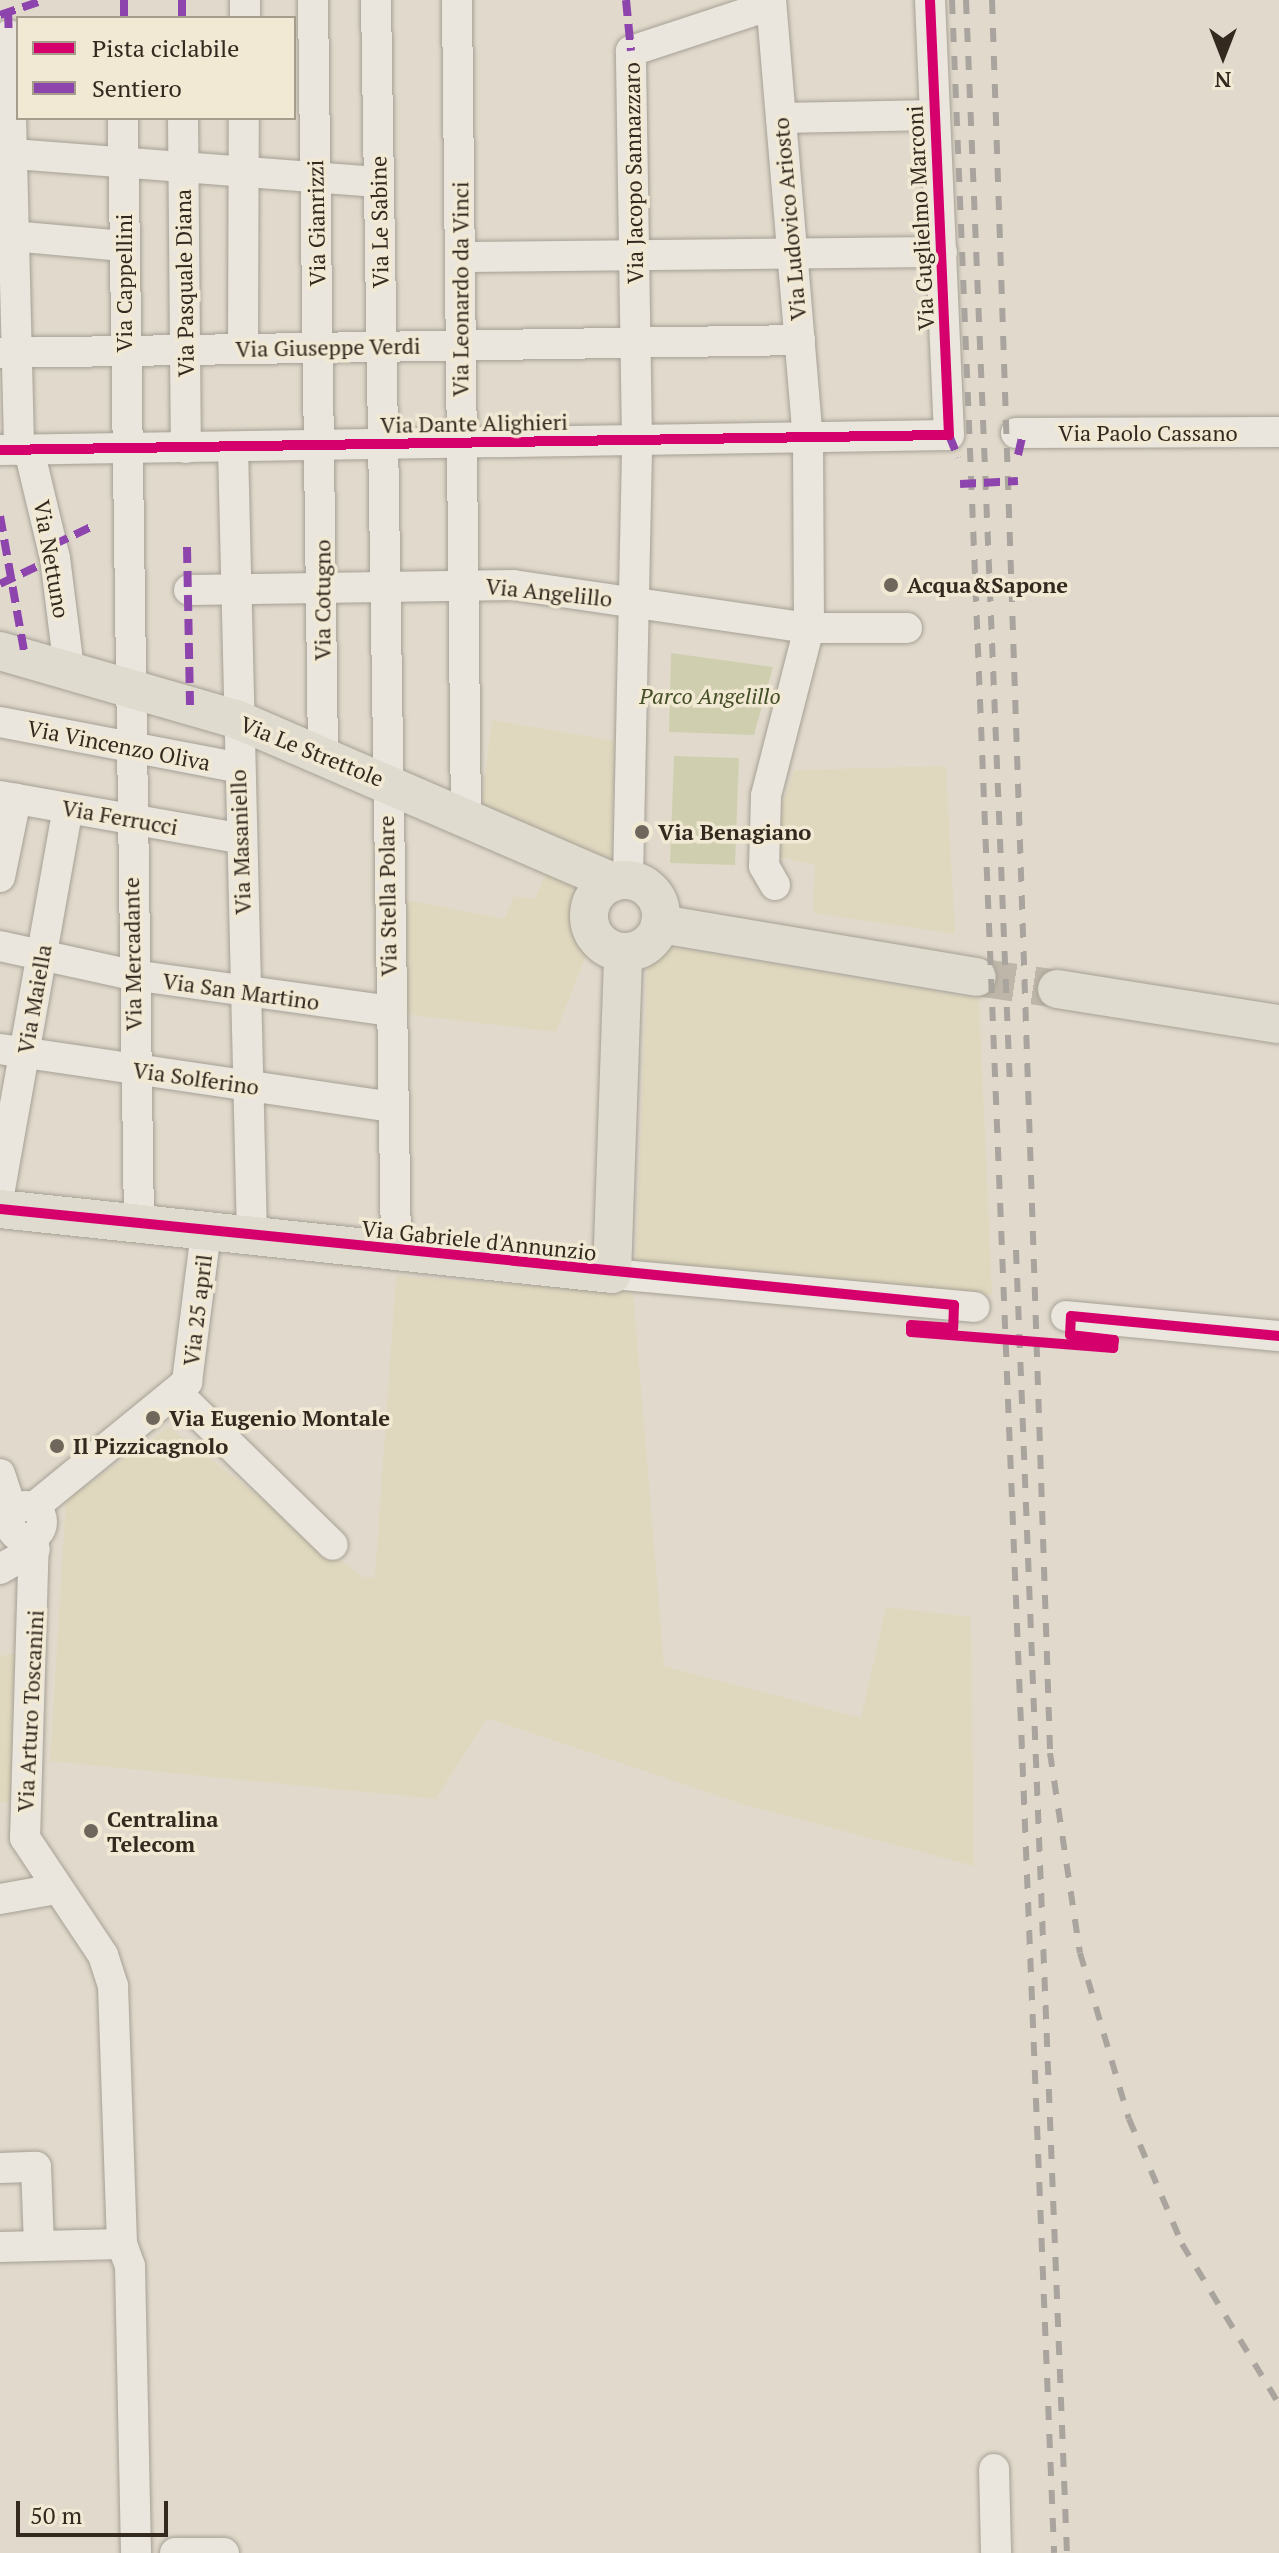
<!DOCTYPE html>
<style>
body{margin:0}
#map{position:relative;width:1279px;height:2553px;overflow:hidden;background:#e1dacc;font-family:"PT Serif",serif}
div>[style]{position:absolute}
.farmland>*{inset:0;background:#dfd8be}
.green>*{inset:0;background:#cfcfb0}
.major-tunnel>*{height:38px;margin-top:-19px;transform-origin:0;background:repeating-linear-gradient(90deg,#beb7a9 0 38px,transparent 0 57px)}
.roads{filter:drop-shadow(0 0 2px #a6a095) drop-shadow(0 0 2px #a6a095)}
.minor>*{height:30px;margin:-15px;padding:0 15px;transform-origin:15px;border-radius:15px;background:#eae6dd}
.minor>.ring{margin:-15px;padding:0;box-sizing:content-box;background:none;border:30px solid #eae6dd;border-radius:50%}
.major>*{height:38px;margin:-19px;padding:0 19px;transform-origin:19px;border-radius:19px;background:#e0dbcf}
.major>.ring{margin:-19px;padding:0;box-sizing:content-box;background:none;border:38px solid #e0dbcf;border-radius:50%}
.rail>*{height:6px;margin-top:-3px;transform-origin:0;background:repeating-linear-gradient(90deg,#a9a49d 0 14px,transparent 0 28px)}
.quiet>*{height:8px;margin-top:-4px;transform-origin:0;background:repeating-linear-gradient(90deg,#8e44ad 0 16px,transparent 0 24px)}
.cycleway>*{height:10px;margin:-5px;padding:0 5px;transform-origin:5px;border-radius:5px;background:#d6006c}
.dots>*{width:22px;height:22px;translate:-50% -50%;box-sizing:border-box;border:4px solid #f1e9d3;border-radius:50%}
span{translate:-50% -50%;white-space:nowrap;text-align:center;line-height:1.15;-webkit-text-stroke:7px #f1e9d3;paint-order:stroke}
.street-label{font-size:22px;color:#33291f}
.poi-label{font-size:22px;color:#33291f;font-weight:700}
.left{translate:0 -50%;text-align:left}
.park-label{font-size:22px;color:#444e27;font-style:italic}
.legend{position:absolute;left:16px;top:16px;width:280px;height:104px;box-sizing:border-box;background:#f1e9d3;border:2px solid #a59c8b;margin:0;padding:10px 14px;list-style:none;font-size:24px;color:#33291f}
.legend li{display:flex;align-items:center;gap:16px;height:40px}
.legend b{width:40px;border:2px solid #a59c8b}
.north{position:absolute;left:1183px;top:16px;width:80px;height:80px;-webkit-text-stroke:6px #f1e9d3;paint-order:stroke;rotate:180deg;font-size:22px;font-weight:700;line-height:32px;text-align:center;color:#33291f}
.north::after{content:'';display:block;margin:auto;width:28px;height:36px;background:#33291f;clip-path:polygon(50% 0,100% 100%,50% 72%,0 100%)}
.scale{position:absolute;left:16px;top:2501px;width:152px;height:36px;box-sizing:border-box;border:4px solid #33291f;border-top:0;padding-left:10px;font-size:24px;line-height:28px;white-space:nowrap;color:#33291f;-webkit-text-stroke:6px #f1e9d3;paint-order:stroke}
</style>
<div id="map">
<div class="farmland">
<div style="clip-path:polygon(492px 720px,614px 741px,612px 862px,481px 809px)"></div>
<div style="clip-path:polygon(946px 766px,955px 934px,813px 913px,815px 865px,778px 857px,779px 813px,795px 770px)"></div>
<div style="clip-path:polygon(546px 874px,579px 890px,572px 915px,578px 946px,587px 953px,556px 1032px,403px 1014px,402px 899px,504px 919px,514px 896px,535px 899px)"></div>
<div style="clip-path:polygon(673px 947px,979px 999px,992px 1295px,636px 1260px,647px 968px)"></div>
<div style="clip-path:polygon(396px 1276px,633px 1292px,664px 1666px,861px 1718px,886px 1607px,971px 1617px,974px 1866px,742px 1804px,487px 1718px,436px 1799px,50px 1761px,66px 1500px,169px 1427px,363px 1577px,375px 1577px)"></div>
<div style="clip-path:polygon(34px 1650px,12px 1800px,0 1803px,0 1656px)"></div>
</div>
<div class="green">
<div style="clip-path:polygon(671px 653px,773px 667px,754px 735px,669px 732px)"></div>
<div style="clip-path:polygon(674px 756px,739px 758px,735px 865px,670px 863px)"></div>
</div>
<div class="major-tunnel">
<div style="left:977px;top:977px;width:81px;rotate:8.5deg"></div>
</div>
<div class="roads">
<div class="minor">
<div style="left:313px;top:0;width:755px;rotate:89.24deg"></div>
<div style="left:376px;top:0;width:1252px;rotate:89.08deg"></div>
<div style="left:457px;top:0;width:817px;rotate:89.37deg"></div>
<div style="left:771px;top:0;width:441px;rotate:85.2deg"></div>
<div style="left:808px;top:439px;width:189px;rotate:89.7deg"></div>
<div style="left:809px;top:628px;width:173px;rotate:104.4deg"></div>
<div style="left:766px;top:796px;width:70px;rotate:91.6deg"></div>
<div style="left:764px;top:866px;width:22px;rotate:60deg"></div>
<div style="left:245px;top:18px;width:18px;rotate:-90deg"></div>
<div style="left:9px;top:35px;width:415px;rotate:88.6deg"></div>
<div style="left:123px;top:118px;width:1106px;rotate:89.17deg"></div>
<div style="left:183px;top:118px;width:330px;rotate:89.5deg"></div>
<div style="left:781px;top:118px;width:154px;rotate:-1.1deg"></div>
<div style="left:0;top:153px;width:379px;rotate:4.4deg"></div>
<div style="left:0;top:235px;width:123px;rotate:5.1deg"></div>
<div style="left:461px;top:257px;width:481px;rotate:-0.6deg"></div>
<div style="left:243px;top:349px;width:231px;rotate:-89.8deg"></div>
<div style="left:0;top:353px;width:800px;rotate:-0.93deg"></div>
<div style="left:1016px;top:433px;width:263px;rotate:-0.2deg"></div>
<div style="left:233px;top:447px;width:789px;rotate:88.62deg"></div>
<div style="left:0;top:450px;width:949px;rotate:-0.91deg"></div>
<div style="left:949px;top:435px;width:435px;rotate:-92.5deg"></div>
<div style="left:29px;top:450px;width:111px;rotate:76.5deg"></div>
<div style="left:55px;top:558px;width:112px;rotate:82.8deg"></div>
<div style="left:189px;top:590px;width:324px;rotate:-0.9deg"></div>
<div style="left:513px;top:585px;width:299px;rotate:8.3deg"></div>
<div style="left:809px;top:628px;width:98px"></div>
<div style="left:0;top:722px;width:241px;rotate:10.8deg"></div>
<div style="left:0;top:796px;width:243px;rotate:10deg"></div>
<div style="left:0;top:877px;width:80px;rotate:-78.4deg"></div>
<div style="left:628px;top:880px;width:439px;rotate:-88.8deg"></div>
<div style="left:637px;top:441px;width:390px;rotate:-90.9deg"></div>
<div style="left:631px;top:51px;width:147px;rotate:-18.2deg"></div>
<div style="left:0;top:946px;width:135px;rotate:12.4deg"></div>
<div style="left:132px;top:975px;width:260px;rotate:7.9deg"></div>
<div style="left:0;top:1049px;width:396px;rotate:8.4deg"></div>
<div style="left:0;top:1189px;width:386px;rotate:-79.9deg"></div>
<div style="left:612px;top:1274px;width:364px;rotate:5.2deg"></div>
<div style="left:1066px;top:1316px;width:214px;rotate:5.4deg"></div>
<div style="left:178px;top:1394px;width:216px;rotate:44.3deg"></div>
<div style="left:0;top:1474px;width:41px;rotate:71.6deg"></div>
<div class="ring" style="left:10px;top:1506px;width:2px;height:2px"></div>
<div style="left:34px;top:1507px;width:198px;rotate:-39.2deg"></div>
<div style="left:187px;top:1382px;width:152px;rotate:-82.8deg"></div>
<div style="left:34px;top:1536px;width:302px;rotate:91.7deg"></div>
<div style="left:25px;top:1838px;width:141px;rotate:56.3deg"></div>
<div style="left:103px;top:1955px;width:33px;rotate:72deg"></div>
<div style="left:113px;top:1986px;width:258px;rotate:88deg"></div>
<div style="left:122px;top:2244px;width:23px;rotate:70deg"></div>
<div style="left:130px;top:2266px;width:287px;rotate:88.8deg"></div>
<div style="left:0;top:1569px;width:40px;rotate:-29.7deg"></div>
<div style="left:0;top:1899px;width:57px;rotate:-10.1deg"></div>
<div style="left:0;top:2168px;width:36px;rotate:-2deg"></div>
<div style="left:36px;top:2167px;width:79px;rotate:87.8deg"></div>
<div style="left:0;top:2247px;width:122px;rotate:-1.4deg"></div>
<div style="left:994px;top:2469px;width:84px;rotate:88.6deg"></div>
<div style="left:175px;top:2553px;width:49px"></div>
</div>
<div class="major">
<div style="left:0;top:651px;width:246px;rotate:16.1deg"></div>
<div style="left:236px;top:719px;width:411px;rotate:23.4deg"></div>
<div class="ring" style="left:589px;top:880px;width:34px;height:34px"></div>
<div style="left:660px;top:924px;width:321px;rotate:9.5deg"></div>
<div style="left:1057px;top:989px;width:225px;rotate:9deg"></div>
<div style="left:0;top:1209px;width:615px;rotate:6.06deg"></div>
<div style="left:612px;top:1274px;width:322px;rotate:-88deg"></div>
</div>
</div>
<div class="rail">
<div style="left:952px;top:0;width:2555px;rotate:87.71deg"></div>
<div style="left:966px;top:0;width:1087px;rotate:87.68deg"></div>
<div style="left:992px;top:0;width:1754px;rotate:88.1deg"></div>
<div style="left:1050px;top:1753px;width:202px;rotate:81.5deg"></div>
<div style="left:1080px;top:1953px;width:173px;rotate:73.6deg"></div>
<div style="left:1129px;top:2119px;width:136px;rotate:67deg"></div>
<div style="left:1182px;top:2244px;width:187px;rotate:58.8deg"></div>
<div style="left:1016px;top:1250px;width:1304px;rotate:87.76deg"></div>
</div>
<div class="quiet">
<div style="left:124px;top:0;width:18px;rotate:90deg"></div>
<div style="left:182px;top:0;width:18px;rotate:90deg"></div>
<div style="left:626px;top:0;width:51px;rotate:84.4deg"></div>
<div style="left:8px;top:12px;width:23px;rotate:88deg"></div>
<div style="left:0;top:15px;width:46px;rotate:-18.8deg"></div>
<div style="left:949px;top:435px;width:24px;rotate:68deg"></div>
<div style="left:1018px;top:455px;width:23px;rotate:-77deg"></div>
<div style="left:960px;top:484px;width:58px;rotate:-3deg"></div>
<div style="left:0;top:516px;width:143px;rotate:79.9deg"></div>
<div style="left:53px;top:545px;width:44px;rotate:-25.4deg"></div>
<div style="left:187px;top:547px;width:158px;rotate:88.9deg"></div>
<div style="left:0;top:584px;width:61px;rotate:-25.3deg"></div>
</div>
<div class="cycleway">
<div style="left:0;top:450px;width:949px;rotate:-0.91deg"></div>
<div style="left:949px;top:435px;width:435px;rotate:-92.5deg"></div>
<div style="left:0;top:1209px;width:959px;rotate:5.75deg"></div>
<div style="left:954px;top:1305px;width:23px;rotate:92deg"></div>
<div style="left:953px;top:1328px;width:42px;rotate:-175.9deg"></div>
<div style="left:911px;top:1325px;width:7px;rotate:90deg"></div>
<div style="left:911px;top:1332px;width:203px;rotate:4.5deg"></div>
<div style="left:1113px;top:1348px;width:8px;rotate:-83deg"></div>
<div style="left:1114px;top:1340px;width:44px;rotate:-173.5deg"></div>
<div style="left:1070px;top:1335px;width:19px;rotate:-87deg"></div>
<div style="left:1071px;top:1316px;width:209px;rotate:5.5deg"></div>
</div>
<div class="dots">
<div style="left:891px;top:585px;background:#70675c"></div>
<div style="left:642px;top:832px;background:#70675c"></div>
<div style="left:153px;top:1418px;background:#70675c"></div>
<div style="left:57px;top:1446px;background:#70675c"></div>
<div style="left:91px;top:1831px;background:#70675c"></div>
</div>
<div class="street-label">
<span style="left:633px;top:173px;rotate:-91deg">Via Jacopo Sannazzaro</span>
<span style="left:920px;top:218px;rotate:-93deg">Via Guglielmo Marconi</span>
<span style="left:789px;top:219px;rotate:-95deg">Via Ludovico Ariosto</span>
<span style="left:379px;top:222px;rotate:-91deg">Via Le Sabine</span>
<span style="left:316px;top:223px;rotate:-91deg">Via Gianrizzi</span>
<span style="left:124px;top:283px;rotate:-90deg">Via Cappellini</span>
<span style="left:184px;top:283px;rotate:-91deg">Via Pasquale Diana</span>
<span style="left:460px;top:289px;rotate:-90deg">Via Leonardo da Vinci</span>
<span style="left:328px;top:347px;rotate:-1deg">Via Giuseppe Verdi</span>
<span style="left:474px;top:423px;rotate:-1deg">Via Dante Alighieri</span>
<span style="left:1148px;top:433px">Via Paolo Cassano</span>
<span style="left:52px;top:559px;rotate:80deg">Via Nettuno</span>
<span style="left:549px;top:592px;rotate:6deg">Via Angelillo</span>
<span style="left:322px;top:600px;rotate:-90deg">Via Cotugno</span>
<span style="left:119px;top:745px;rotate:11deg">Via Vincenzo Oliva</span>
<span style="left:312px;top:751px;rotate:22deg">Via Le Strettole</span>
<span style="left:120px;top:817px;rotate:10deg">Via Ferrucci</span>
<span style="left:240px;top:842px;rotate:-92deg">Via Masaniello</span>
<span style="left:387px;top:896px;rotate:-91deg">Via Stella Polare</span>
<span style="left:132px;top:954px;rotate:-91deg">Via Mercadante</span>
<span style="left:241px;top:991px;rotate:8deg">Via San Martino</span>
<span style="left:34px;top:999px;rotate:-80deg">Via Maiella</span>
<span style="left:196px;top:1078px;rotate:8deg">Via Solferino</span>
<span style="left:479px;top:1240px;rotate:6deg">Via Gabriele d'Annunzio</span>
<span style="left:197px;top:1310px;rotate:-83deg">Via 25 april</span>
<span style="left:30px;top:1711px;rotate:-87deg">Via Arturo Toscanini</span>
</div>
<div class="poi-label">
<span class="left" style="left:907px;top:585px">Acqua&amp;Sapone</span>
<span class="left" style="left:658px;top:832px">Via Benagiano</span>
<span class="left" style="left:169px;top:1418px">Via Eugenio Montale</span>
<span class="left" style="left:73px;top:1446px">Il Pizzicagnolo</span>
<span class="left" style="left:107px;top:1831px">Centralina<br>Telecom</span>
</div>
<div class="park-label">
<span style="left:710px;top:696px">Parco Angelillo</span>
</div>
<ul class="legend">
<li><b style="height:10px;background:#d6006c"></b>Pista ciclabile</li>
<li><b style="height:10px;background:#8e44ad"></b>Sentiero</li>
</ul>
<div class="north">N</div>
<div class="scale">50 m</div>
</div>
